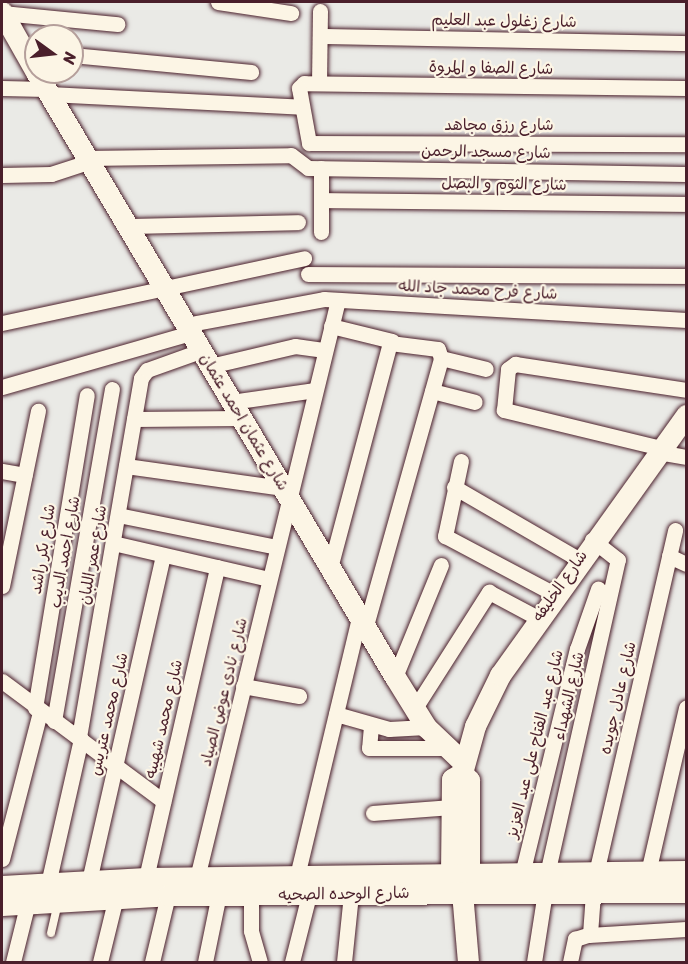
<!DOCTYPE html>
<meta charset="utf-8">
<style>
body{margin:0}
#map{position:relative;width:688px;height:964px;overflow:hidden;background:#eaeae6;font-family:Sriracha,"Playpen Sans Arabic",sans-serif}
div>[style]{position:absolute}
.roads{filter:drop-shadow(0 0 2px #4a1f2b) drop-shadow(0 0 2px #4a1f2b)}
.lane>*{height:8px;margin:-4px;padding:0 4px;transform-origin:4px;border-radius:4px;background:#fcf5e5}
.street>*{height:15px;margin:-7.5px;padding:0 7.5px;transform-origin:7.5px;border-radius:7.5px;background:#fcf5e5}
.secondary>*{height:21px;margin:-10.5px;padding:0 10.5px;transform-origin:10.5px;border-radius:10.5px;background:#fcf5e5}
span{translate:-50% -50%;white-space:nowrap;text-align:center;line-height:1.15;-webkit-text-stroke:4.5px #fcf5e5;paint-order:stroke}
.street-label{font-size:16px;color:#4a1f2b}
.frame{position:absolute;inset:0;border:3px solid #4a1f2b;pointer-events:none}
.north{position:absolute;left:24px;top:24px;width:60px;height:60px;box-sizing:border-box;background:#fcf5e5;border:2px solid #b59f9b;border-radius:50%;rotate:105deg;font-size:16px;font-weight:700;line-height:24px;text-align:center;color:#4a1f2b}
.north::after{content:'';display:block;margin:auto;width:21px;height:27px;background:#4a1f2b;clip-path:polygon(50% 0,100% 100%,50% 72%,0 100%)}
</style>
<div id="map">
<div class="roads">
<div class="lane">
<div style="left:51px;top:933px;width:32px;rotate:-77deg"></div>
</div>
<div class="street">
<div style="left:218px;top:2px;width:74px;rotate:8.6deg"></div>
<div style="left:2px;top:13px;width:116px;rotate:5.5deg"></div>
<div style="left:320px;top:36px;width:366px;rotate:1.1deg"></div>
<div style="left:72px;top:55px;width:180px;rotate:5.4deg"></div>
<div style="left:319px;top:83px;width:72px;rotate:-89.2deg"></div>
<div style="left:2px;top:88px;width:44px;rotate:1.3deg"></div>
<div style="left:686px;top:88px;width:382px;rotate:-179.3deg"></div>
<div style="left:304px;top:83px;width:7px;rotate:135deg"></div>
<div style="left:299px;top:88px;width:56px;rotate:79.7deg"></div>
<div style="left:309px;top:143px;width:377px;rotate:0.2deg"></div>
<div style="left:49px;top:94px;width:253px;rotate:2.9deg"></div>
<div style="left:86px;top:158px;width:205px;rotate:-0.8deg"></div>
<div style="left:291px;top:155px;width:21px;rotate:37deg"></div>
<div style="left:308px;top:168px;width:378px;rotate:0.9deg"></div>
<div style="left:2px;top:175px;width:49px;rotate:-1.2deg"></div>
<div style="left:51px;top:174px;width:40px;rotate:-18deg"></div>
<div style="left:321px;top:200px;width:365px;rotate:0.6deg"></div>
<div style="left:127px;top:226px;width:171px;rotate:-1.3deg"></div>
<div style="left:321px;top:232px;width:64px;rotate:-90deg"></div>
<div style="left:308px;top:274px;width:378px;rotate:0.3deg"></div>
<div style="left:2px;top:323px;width:309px;rotate:-12.1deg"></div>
<div style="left:185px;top:325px;width:141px;rotate:-10.6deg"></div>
<div style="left:324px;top:299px;width:363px;rotate:3.3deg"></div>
<div style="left:331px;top:326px;width:63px;rotate:13.8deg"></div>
<div style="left:441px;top:358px;width:46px;rotate:13.7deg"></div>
<div style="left:210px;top:366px;width:87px;rotate:-13.2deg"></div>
<div style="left:295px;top:346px;width:30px;rotate:8deg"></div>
<div style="left:2px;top:387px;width:196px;rotate:-16deg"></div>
<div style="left:432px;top:391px;width:44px;rotate:14.3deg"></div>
<div style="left:231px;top:402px;width:85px;rotate:-8.1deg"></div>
<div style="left:134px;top:419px;width:106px;rotate:-0.5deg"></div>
<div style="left:661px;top:448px;width:162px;rotate:-166.4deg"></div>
<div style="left:504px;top:410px;width:41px;rotate:-84.4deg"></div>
<div style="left:508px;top:369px;width:9px;rotate:-36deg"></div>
<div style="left:515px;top:364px;width:173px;rotate:8.6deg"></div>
<div style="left:658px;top:452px;width:28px;rotate:10deg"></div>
<div style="left:461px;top:461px;width:77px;rotate:102deg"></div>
<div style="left:445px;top:536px;width:123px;rotate:28deg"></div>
<div style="left:126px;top:466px;width:159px;rotate:8deg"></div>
<div style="left:2px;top:471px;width:23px;rotate:10deg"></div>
<div style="left:454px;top:487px;width:143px;rotate:30.1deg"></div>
<div style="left:118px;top:515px;width:162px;rotate:11.4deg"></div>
<div style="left:113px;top:543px;width:160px;rotate:13deg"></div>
<div style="left:669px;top:556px;width:19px;rotate:25deg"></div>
<div style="left:330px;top:568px;width:233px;rotate:-75.1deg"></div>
<div style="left:390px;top:343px;width:48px;rotate:7.1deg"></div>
<div style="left:438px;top:349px;width:9px;rotate:72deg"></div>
<div style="left:2px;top:586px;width:179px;rotate:-78.4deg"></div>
<div style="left:365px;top:629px;width:281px;rotate:-74.3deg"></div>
<div style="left:395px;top:677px;width:121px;rotate:-67.7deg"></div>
<div style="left:2px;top:681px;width:201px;rotate:36.7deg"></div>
<div style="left:243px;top:686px;width:57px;rotate:10.1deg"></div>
<div style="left:35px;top:708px;width:317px;rotate:-80.6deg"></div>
<div style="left:415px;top:708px;width:138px;rotate:-57.5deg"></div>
<div style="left:489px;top:592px;width:55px;rotate:28deg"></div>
<div style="left:336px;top:714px;width:55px;rotate:15.8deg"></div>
<div style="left:389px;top:729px;width:37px;rotate:-3deg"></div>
<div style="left:54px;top:721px;width:337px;rotate:-80.1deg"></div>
<div style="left:371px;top:726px;width:22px;rotate:95deg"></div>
<div style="left:369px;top:748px;width:75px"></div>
<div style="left:79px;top:737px;width:364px;rotate:-80.2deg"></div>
<div style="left:141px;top:378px;width:10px;rotate:-53deg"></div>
<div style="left:147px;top:370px;width:56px;rotate:-19.7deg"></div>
<div style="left:373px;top:813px;width:78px;rotate:-4.4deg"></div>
<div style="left:2px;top:859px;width:152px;rotate:-75.5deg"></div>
<div style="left:596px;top:873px;width:352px;rotate:-77deg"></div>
<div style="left:522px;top:874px;width:232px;rotate:-76.3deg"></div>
<div style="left:577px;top:649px;width:64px;rotate:-70.7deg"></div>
<div style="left:547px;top:874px;width:322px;rotate:-77.3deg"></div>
<div style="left:618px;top:560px;width:33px;rotate:-142deg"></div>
<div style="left:297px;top:876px;width:265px;rotate:-76.5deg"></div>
<div style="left:146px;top:878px;width:319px;rotate:-77.1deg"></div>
<div style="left:89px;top:881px;width:334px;rotate:-77.2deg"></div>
<div style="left:646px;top:881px;width:178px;rotate:-77deg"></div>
<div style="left:48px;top:884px;width:149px;rotate:-77.2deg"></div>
<div style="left:195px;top:886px;width:603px;rotate:-76.29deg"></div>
<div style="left:251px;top:895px;width:36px;rotate:90deg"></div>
<div style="left:251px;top:931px;width:32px;rotate:74deg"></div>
<div style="left:589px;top:935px;width:97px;rotate:-3.5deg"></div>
<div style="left:13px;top:962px;width:62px;rotate:-76deg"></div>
<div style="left:100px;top:962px;width:67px;rotate:-76.2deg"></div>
<div style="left:152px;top:962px;width:69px;rotate:-76.6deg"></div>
<div style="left:205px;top:962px;width:69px;rotate:-78.4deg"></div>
<div style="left:292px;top:962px;width:69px;rotate:-75.8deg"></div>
<div style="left:344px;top:962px;width:68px;rotate:-84.1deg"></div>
<div style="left:534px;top:962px;width:71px;rotate:-81.1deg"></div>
<div style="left:570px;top:962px;width:24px;rotate:-78deg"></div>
<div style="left:575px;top:939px;width:16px;rotate:-18deg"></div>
<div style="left:590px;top:934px;width:41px;rotate:-85.8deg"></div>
</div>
<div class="secondary">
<div style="left:2px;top:12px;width:69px;rotate:60.5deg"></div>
<div style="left:36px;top:72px;width:703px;rotate:59.32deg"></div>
<div style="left:395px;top:677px;width:59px;rotate:58.2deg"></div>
<div style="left:426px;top:727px;width:52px;rotate:43.5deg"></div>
<div style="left:462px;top:773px;width:49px;rotate:-74.5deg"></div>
<div style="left:475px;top:726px;width:57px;rotate:-63.9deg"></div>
<div style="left:500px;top:675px;width:320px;rotate:-54.4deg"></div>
<div style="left:462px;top:773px;width:10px;rotate:45deg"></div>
<div style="left:469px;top:780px;width:94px;rotate:90deg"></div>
<div style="left:451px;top:874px;width:95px;rotate:-89.4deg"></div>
<div style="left:452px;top:779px;width:12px;rotate:-31deg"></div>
<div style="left:2px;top:886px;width:144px;rotate:-3.2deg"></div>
<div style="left:146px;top:878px;width:540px;rotate:-0.74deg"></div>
<div style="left:462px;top:892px;width:70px;rotate:85.1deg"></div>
<div style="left:2px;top:905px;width:166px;rotate:-3.4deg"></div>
<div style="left:168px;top:895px;width:518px;rotate:-0.33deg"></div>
</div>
</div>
<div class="street-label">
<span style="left:504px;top:21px;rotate:1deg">شارع زغلول عبد العليم</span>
<span style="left:491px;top:68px;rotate:1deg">شارع الصفا و المروة</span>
<span style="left:499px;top:125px">شارع رزق مجاهد</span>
<span style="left:486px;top:152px;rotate:1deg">شارع مسجد الرحمن</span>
<span style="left:504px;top:184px;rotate:1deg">شارع الثوم و البصل</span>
<span style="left:478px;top:290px;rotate:3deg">شارع فرح محمد جاد الله</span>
<span style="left:244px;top:422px;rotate:59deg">شارع عثمان احمد عثمان</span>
<span style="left:43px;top:549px;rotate:-81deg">شارع بكر راشد</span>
<span style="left:65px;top:552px;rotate:-80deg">شارع احمد الديب</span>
<span style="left:93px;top:555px;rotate:-80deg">شارع عمر اللبان</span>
<span style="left:560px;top:586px;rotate:-55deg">شارع الخليفه</span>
<span style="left:224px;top:692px;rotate:-76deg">شارع نادى عوض الصياد</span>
<span style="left:569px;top:696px;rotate:-77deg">شارع الشهداء</span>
<span style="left:618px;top:698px;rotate:-77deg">شارع عادل جويده</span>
<span style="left:109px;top:714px;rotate:-77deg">شارع محمد عتريس</span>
<span style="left:164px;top:719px;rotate:-77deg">شارع محمد شهيبه</span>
<span style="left:535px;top:744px;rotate:-76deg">شارع عبد الفتاح على عبد العزيز</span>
<span style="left:344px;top:894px;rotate:-1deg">شارع الوحده الصحيه</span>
</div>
<div class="frame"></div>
<div class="north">N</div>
</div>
